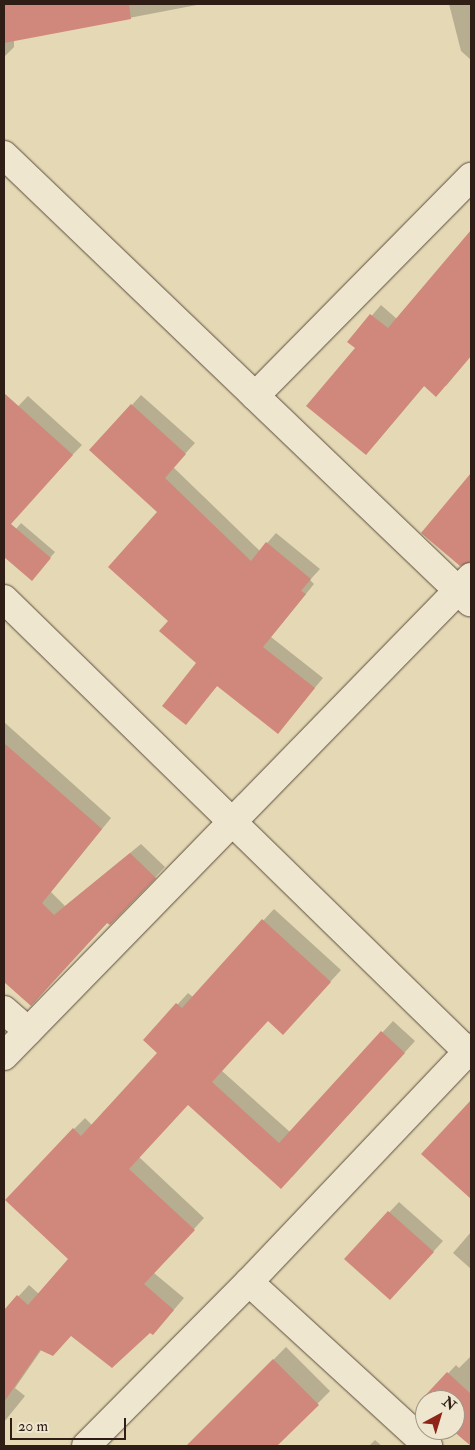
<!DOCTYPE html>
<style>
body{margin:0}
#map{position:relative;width:475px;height:1450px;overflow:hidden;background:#e5d9b5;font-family:"IM FELL Double Pica",serif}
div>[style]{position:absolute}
.shadow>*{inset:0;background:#0003}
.building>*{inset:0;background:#d0887c}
.roads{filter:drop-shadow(0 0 1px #5c4d3d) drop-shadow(0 0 1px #5c4d3d)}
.minor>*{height:28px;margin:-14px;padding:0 14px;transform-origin:14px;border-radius:14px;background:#eee6cf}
span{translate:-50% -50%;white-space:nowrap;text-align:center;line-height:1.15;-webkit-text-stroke:4.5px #eee6cf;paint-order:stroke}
.frame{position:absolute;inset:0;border:5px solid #2f1e15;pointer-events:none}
.north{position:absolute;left:415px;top:1390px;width:50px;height:50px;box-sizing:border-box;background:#eee6cf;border:1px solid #a29685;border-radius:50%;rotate:39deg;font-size:14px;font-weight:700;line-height:20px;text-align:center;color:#2f1e15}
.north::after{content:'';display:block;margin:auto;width:18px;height:22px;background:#8f2418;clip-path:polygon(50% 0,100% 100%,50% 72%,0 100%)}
.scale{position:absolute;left:10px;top:1418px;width:116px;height:22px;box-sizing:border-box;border:2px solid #2f1e15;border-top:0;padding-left:6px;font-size:15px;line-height:18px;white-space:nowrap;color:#2f1e15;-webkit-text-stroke:4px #eee6cf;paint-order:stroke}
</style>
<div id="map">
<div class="shadow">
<div style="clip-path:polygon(4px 4px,202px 4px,14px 40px,14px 47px,4px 57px)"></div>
<div style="clip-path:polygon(449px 4px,471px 4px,471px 60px,461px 51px)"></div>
<div style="clip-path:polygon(471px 232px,471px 356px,446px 386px,425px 385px,375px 444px,357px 348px,349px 342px,381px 305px,397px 319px)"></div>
<div style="clip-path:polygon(141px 395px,195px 443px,173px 467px,260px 551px,276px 533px,320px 569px,310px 580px,314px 584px,271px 637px,323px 678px,278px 732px,218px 685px,186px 723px,198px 663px,170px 621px,159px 512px,132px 405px)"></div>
<div style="clip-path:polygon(28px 396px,82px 445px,36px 493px,4px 464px,4px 421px)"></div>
<div style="clip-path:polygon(471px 475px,471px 553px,460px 564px,423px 533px)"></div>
<div style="clip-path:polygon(21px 523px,55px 552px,32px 579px,4px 555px,4px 543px)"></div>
<div style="clip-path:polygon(4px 722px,111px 818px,51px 892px,65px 906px,141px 844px,165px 867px,110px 924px,108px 922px,31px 1004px,4px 980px,4px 963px,17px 948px,4px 937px)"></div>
<div style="clip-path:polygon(274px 909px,341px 970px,294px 1022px,268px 1019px,222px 1071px,290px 1132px,393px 1021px,415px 1041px,292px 1177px,188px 1103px,139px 1157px,204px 1218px,154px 1273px,184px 1298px,153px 1334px,150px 1332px,71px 1335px,42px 1349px,15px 1388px,25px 1396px,4px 1422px,4px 1312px,29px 1285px,39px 1294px,70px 1259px,74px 1129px,85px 1118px,92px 1125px,159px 1053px,145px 1040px,188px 993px,193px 997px)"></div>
<div style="clip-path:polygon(470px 1104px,471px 1105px,471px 1198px,423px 1154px)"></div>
<div style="clip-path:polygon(399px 1202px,443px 1241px,400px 1288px,346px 1258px)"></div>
<div style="clip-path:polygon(471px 1232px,471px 1269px,453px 1253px)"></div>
<div style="clip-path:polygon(286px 1347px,330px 1391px,276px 1446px,188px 1446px)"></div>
<div style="clip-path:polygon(471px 1356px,471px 1446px,453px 1430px,455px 1400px,425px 1400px,425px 1404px,422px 1401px,456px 1365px,459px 1368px)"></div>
<div style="clip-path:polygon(375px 1440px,382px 1446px,369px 1446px)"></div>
</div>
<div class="building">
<div style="clip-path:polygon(4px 4px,129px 4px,131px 19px,4px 43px)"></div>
<div style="clip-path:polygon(471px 230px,471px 356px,436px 397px,424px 386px,366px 455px,306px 406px,355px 348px,347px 342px,370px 314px,388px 328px)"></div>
<div style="clip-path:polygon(4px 393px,73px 455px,11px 524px,51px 558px,32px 581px,4px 557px)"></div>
<div style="clip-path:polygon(131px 404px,186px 454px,165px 478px,251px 561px,266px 542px,311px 579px,301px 591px,306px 594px,263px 647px,315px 688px,278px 734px,217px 686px,186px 725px,162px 706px,196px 663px,159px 631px,168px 621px,108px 567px,157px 512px,89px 450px)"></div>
<div style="clip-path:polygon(471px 473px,471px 562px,460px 566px,421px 533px)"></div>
<div style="clip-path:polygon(4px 743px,102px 829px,42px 903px,54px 915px,130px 853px,156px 878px,110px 925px,107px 923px,31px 1006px,4px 982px)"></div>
<div style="clip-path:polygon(262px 919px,331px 982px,283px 1035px,268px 1021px,212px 1082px,279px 1143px,381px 1031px,405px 1053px,281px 1189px,188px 1105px,129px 1169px,195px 1230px,144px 1284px,174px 1310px,153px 1335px,150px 1333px,112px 1368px,71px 1336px,53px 1356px,40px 1350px,4px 1402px,4px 1310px,17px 1295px,28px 1305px,68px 1259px,5px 1200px,73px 1128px,81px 1136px,157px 1053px,143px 1040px,176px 1003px,182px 1008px)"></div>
<div style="clip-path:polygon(471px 1100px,471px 1199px,421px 1154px)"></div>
<div style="clip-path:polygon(388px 1211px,434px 1252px,390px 1300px,344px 1259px)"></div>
<div style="clip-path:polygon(273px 1359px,319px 1405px,277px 1446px,186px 1446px)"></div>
<div style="clip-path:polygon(447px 1372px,471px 1394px,471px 1446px,452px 1430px,455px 1430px,455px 1400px,425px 1400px,425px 1405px,420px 1401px)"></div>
</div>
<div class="roads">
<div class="minor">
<div style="left:4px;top:155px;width:646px;rotate:43.81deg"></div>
<div style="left:255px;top:396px;width:308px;rotate:-45.4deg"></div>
<div style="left:4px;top:599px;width:653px;rotate:44.32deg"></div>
<div style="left:4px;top:1010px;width:32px;rotate:41deg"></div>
<div style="left:4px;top:1056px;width:669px;rotate:-45.73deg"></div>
<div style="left:249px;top:1282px;width:243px;rotate:42.5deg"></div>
<div style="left:86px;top:1446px;width:231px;rotate:-45.2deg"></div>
<div style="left:249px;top:1282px;width:323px;rotate:-46.5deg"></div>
</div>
</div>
<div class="frame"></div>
<div class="north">N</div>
<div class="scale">20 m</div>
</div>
